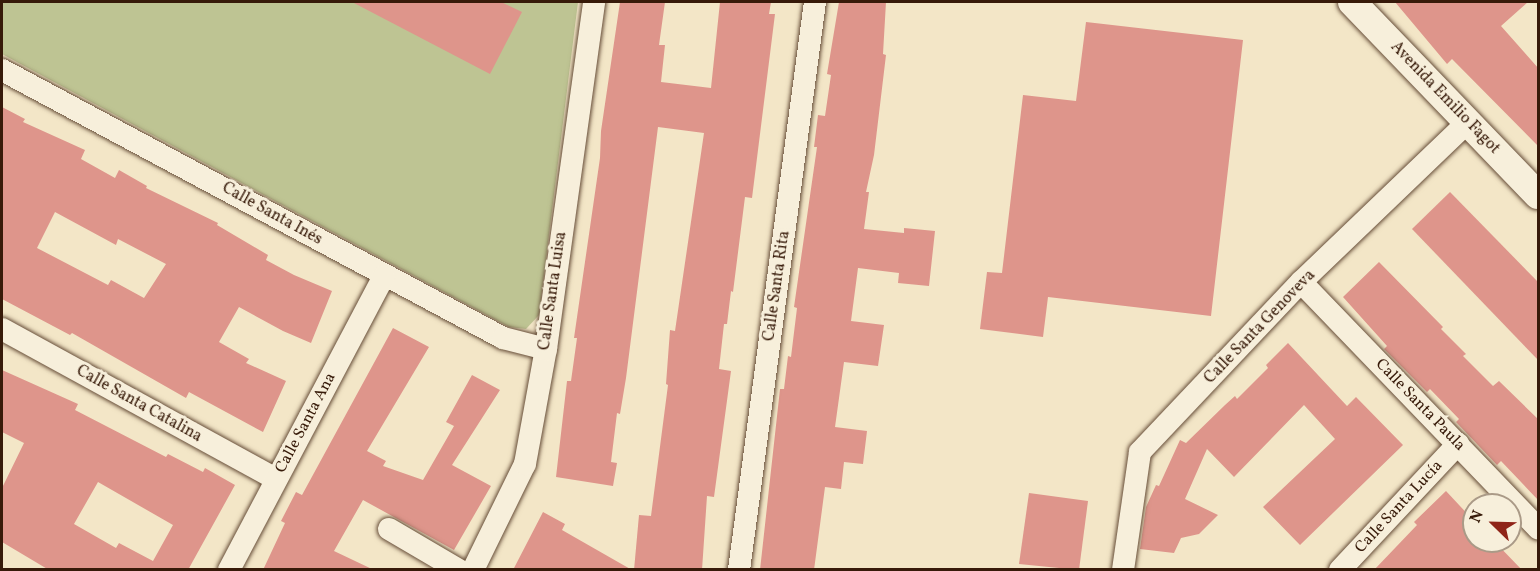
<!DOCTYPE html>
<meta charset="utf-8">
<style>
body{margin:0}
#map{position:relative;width:1540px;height:571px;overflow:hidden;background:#f3e6c7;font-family:Vollkorn,serif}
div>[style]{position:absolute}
.green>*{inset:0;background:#bec493}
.building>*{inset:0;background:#de958b}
.roads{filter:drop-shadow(0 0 2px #664d38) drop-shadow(0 0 2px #664d38)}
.minor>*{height:22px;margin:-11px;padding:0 11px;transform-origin:11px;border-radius:11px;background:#f7efdb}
.tertiary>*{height:28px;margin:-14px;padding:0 14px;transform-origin:14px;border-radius:14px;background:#f7efdb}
span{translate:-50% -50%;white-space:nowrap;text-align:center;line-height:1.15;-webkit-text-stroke:6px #f7efdb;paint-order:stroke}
.street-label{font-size:16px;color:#371a09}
.frame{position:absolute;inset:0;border:3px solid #371a09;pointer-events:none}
.north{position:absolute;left:1462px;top:493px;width:60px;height:60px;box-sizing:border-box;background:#f7efdb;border:2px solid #aa9a87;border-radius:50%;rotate:293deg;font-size:16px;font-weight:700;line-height:24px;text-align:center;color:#371a09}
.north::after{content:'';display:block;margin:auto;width:21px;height:27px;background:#8f2418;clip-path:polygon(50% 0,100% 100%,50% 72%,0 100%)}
</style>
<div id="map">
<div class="green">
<div style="clip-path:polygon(2px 2px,578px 2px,539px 315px,526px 329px,509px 327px,2px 54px)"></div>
</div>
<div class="building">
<div style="clip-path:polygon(352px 2px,501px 2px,522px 12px,490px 74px)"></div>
<div style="clip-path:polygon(620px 2px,665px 2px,659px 45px,665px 45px,661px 82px,711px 88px,720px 2px,771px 2px,769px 14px,775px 14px,752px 198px,745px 197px,733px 292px,731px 291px,727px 324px,724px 324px,719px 369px,731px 371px,714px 497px,707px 496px,702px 570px,634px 570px,639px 515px,651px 516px,668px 385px,666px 384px,670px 330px,675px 331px,704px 133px,658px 127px,626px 378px,620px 414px,617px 413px,611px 462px,617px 463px,613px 486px,556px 477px,567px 381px,571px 381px,577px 338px,574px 338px,600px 158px,601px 131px)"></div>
<div style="clip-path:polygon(839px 2px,886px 2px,883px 54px,886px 55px,874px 155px,866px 192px,869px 192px,864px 229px,904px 233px,904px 228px,935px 231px,929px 286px,898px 283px,899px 273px,858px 268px,851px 321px,884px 325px,878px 366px,844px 362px,835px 427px,867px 431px,863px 464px,844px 462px,841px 489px,825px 487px,814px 570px,760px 570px,780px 389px,784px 389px,788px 356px,791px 357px,797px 308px,794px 307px,817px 147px,814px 147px,818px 115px,825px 116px,831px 75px,827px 74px)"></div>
<div style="clip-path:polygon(1395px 2px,1528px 2px,1501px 26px,1539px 69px,1539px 147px,1452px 59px,1447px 64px)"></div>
<div style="clip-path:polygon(1086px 22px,1243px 40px,1211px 316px,1048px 297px,1043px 337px,980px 329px,987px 272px,1002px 273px,1023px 95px,1076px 101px)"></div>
<div style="clip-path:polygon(evenodd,2px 107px,25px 119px,23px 122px,85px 150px,81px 159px,115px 178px,119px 170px,147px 186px,146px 188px,218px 223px,217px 225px,268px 255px,266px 260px,294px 275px,332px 291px,311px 343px,283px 331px,239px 307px,219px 342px,249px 359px,246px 363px,286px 381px,263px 432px,189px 392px,186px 398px,72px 333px,70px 335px,2px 299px,2px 107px,55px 212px,116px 245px,118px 239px,166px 264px,144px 298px,111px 280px,108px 285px,37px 248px,55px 212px)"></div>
<div style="clip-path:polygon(1450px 192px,1539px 283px,1539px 361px,1412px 229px)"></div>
<div style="clip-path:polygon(1379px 262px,1443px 327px,1441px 329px,1466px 354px,1463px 356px,1493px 386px,1499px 381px,1539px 420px,1539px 501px,1501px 461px,1497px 465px,1456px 422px,1459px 419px,1430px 389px,1427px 392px,1384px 349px,1387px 346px,1343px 297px)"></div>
<div style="clip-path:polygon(393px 328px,429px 347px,367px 451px,386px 461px,383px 466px,423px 480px,454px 426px,446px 422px,472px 375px,500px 390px,452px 465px,491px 486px,454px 550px,363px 500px,334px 551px,374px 570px,263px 570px,285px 523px,281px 521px,296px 492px,302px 495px)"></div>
<div style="clip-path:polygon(1288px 343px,1347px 406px,1356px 397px,1403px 445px,1300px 545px,1263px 507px,1335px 439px,1304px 405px,1234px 477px,1207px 449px,1185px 499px,1218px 515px,1199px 534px,1181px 538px,1174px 553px,1140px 549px,1146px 507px,1156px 485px,1159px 486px,1180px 440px,1186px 443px,1225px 405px,1235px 396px,1237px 399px,1268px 368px,1266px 365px)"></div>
<div style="clip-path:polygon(evenodd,2px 370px,78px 404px,75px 410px,166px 457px,168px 454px,203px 472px,205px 468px,235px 485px,188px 570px,49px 570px,2px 542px,2px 488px,24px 443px,2px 432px,2px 370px,98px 482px,173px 525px,153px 561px,119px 543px,116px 548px,74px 524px,98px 482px)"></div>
<div style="clip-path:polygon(1446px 491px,1474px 521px,1474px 541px,1494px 541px,1522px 570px,1374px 570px,1417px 525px,1414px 522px)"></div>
<div style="clip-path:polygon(1029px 493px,1088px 501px,1079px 570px,1019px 564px)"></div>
<div style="clip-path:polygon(543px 512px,565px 524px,562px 530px,632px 570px,513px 570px)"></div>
</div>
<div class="roads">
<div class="minor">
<div style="left:2px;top:70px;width:568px;rotate:28.14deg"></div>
<div style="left:503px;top:338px;width:44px;rotate:14.3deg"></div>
<div style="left:1301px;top:282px;width:342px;rotate:46.1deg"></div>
<div style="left:2px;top:329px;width:312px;rotate:28.7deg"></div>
<div style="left:389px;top:529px;width:81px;rotate:30.4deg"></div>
<div style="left:229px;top:570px;width:332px;rotate:-62.2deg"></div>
<div style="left:473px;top:570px;width:118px;rotate:-63.9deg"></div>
<div style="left:525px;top:464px;width:117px;rotate:-79.7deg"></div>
<div style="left:546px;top:349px;width:350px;rotate:-82.1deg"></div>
<div style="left:739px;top:570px;width:573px;rotate:-82.38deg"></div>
<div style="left:1123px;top:570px;width:119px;rotate:-81.8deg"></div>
<div style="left:1140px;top:452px;width:234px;rotate:-46.6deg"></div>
<div style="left:1301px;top:282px;width:231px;rotate:-43.8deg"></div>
<div style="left:1340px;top:570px;width:173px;rotate:-46.9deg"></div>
</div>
<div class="tertiary">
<div style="left:1352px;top:2px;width:268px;rotate:46.1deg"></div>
</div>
</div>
<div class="street-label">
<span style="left:1445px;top:98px;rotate:46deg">Avenida Emilio Fagot</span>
<span style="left:272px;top:214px;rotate:29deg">Calle Santa Inés</span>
<span style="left:777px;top:286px;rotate:-82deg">Calle Santa Rita</span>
<span style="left:553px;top:291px;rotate:-82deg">Calle Santa Luisa</span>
<span style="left:1260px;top:327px;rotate:-46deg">Calle Santa Genoveva</span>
<span style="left:139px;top:404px;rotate:29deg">Calle Santa Catalina</span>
<span style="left:1420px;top:405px;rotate:46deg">Calle Santa Paula</span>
<span style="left:306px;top:423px;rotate:-62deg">Calle Santa Ana</span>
<span style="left:1399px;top:507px;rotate:-47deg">Calle Santa Lucía</span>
</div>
<div class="frame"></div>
<div class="north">N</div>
</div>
